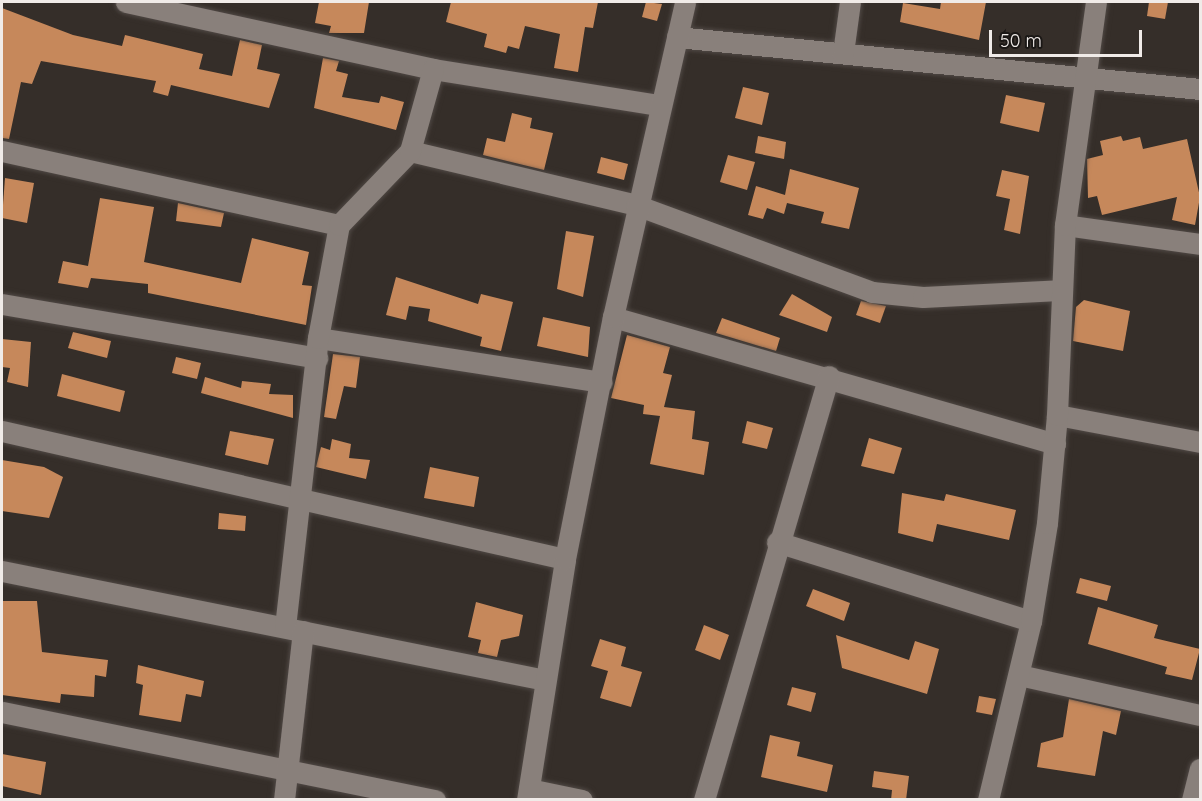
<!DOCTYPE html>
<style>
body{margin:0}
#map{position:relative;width:1202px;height:801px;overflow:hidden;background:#352e29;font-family:Quicksand,sans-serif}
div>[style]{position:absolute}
.building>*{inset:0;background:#c6885b}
.roads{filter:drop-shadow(0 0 2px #504945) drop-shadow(0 0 2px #504945)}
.minor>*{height:21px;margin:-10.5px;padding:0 10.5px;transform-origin:10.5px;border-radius:10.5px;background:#89807b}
span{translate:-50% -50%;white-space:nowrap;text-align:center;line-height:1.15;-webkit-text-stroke:6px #1a1715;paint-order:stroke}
.frame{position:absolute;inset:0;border:3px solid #f0ebe8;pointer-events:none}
.scale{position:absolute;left:989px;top:30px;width:153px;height:27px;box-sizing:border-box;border:3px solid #f0ebe8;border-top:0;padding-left:8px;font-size:18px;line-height:21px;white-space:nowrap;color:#f0ebe8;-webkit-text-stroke:4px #1a1715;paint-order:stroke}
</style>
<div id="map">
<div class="building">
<div style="clip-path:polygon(319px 2px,369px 2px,364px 33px,329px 33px,331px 26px,315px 23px)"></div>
<div style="clip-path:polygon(451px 2px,598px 2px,593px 28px,585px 27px,578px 72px,554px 68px,560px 34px,525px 26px,519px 49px,508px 46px,506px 53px,484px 47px,487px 34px,446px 22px)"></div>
<div style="clip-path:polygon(646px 2px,662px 4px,657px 21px,642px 17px)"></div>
<div style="clip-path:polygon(941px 2px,986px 2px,979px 40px,900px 22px,903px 3px,940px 9px)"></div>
<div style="clip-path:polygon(1149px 2px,1168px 2px,1165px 19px,1147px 16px)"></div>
<div style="clip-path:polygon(2px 8px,73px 35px,122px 46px,125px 35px,203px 54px,199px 69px,232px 76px,240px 40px,262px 45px,257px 69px,280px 74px,269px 108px,171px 85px,168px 96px,153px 92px,156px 81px,41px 61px,32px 84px,21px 82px,9px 139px,2px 138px)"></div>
<div style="clip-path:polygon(323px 58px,339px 61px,336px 71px,348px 74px,342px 97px,379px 103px,381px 96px,404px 102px,396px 130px,314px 108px)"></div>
<div style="clip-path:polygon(743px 87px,769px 93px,762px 125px,735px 118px)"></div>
<div style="clip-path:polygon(1006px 95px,1045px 103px,1039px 132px,1000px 123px)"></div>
<div style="clip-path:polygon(512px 113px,532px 118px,530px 128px,553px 133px,544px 170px,483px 155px,487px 138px,505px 142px)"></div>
<div style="clip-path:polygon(758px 136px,786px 142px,784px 159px,755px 153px)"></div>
<div style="clip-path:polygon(1121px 136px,1123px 141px,1140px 137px,1143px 149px,1187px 139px,1200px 197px,1195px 225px,1172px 220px,1177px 197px,1102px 215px,1097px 196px,1088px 198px,1087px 159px,1103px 155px,1100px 141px)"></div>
<div style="clip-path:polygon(728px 155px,755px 162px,747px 190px,720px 182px)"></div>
<div style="clip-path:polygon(601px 157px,628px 164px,624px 180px,597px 173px)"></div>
<div style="clip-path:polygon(790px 169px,859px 188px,849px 229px,821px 223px,824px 212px,787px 203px,784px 214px,767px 208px,763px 219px,748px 215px,756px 186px,785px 195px)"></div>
<div style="clip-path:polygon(1002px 170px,1029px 176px,1020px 234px,1004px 230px,1010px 199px,996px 196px)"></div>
<div style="clip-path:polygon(5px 178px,34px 183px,27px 223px,2px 218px)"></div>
<div style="clip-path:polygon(100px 198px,154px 207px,144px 262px,241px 283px,252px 238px,309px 252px,302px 285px,312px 286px,306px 325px,148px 293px,148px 284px,91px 278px,88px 288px,58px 283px,63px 261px,88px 266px)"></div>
<div style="clip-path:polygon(178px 203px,224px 213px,221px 227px,176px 221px)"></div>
<div style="clip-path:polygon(566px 231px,594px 236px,583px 297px,557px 289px)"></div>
<div style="clip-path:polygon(396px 277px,478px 304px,481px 294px,513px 302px,501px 351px,480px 346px,482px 337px,428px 321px,430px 309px,409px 306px,406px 320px,386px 315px)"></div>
<div style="clip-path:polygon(792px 294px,832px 317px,827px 332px,779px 315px)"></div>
<div style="clip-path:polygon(1084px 300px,1130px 311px,1123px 351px,1073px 341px,1076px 307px)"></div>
<div style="clip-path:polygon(861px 301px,886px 306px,880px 323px,856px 315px)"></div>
<div style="clip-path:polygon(543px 317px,590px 327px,588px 357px,537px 346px)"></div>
<div style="clip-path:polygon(722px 318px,780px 338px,776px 351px,716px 333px)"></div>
<div style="clip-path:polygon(73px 332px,111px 341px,107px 358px,68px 348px)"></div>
<div style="clip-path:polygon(627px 335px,670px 347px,663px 373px,672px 375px,664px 407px,695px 411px,692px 439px,709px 442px,704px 475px,650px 464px,660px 416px,643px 414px,644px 405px,611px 398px)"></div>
<div style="clip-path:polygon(2px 339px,31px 342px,28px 387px,7px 382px,10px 368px,2px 367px)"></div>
<div style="clip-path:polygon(333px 354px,360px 357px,356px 388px,344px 386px,336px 419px,324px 417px)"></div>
<div style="clip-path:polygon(176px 357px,201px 363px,197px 379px,172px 373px)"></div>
<div style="clip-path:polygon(62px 374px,125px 391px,120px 412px,57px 396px)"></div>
<div style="clip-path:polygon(205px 377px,241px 388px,242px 381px,271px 384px,269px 394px,293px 395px,293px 418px,201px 393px)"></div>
<div style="clip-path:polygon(747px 421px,773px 428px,767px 449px,742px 443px)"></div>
<div style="clip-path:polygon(230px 431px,274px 439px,268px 465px,225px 455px)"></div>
<div style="clip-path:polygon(869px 438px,902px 448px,894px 474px,861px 466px)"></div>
<div style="clip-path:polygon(332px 439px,351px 444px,349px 458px,370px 460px,366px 479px,316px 467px,321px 447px,330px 450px)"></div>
<div style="clip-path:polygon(2px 460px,44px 467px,63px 477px,49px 518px,2px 511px)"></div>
<div style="clip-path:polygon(430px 467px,479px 477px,474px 507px,424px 498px)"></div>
<div style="clip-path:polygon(902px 493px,944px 501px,946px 494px,1016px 510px,1009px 540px,937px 524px,933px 542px,898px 533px)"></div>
<div style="clip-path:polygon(219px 513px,246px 516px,245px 531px,218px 529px)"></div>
<div style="clip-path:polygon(1080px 578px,1111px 586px,1107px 601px,1076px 593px)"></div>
<div style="clip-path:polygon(813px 589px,850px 603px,844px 621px,806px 606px)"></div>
<div style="clip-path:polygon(2px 601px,37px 601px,42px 652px,108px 660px,106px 677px,95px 675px,94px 697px,61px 694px,60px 703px,2px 695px)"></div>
<div style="clip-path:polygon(476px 602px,523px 615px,519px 636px,501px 640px,497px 657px,478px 653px,481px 640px,468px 637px)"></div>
<div style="clip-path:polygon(1098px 607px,1158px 625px,1154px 638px,1200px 649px,1192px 680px,1165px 674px,1167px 667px,1088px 644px)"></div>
<div style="clip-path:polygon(704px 625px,729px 635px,720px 660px,695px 650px)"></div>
<div style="clip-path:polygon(836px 635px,909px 660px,915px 641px,939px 649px,927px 694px,842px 668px)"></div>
<div style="clip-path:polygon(600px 639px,626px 647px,621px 666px,642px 672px,631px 707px,600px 698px,608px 671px,591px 666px)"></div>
<div style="clip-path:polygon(138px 665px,204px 681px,201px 697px,186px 694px,181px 722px,139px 715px,143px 685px,136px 683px)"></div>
<div style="clip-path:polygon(792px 687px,816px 693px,811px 712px,787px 705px)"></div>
<div style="clip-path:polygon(979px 696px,996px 699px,992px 715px,976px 712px)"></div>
<div style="clip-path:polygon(1069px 699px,1121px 711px,1116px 735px,1103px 731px,1095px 776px,1037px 767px,1041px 743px,1063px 737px)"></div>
<div style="clip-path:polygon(770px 735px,800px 742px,797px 756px,833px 765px,827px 792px,761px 777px)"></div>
<div style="clip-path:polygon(2px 754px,46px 762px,41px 795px,2px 786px)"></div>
<div style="clip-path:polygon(874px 771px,909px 776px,906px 800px,891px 800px,892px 790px,872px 787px)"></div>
</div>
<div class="roads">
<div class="minor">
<div style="left:126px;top:2px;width:314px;rotate:12.3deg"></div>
<div style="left:433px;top:69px;width:228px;rotate:9.1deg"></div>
<div style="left:677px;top:37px;width:526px;rotate:5.68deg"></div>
<div style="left:843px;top:53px;width:51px;rotate:-82.2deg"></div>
<div style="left:2px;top:151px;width:345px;rotate:12.4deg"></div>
<div style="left:410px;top:151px;width:232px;rotate:13.4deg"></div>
<div style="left:636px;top:205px;width:252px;rotate:20.2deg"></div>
<div style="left:872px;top:292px;width:51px;rotate:5.6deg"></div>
<div style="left:923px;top:297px;width:136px;rotate:-2.9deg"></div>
<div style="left:1065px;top:225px;width:136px;rotate:8deg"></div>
<div style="left:2px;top:304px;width:320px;rotate:9.7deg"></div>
<div style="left:613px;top:317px;width:460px;rotate:16deg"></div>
<div style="left:318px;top:338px;width:287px;rotate:8.8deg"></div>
<div style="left:1057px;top:415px;width:146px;rotate:10.7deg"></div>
<div style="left:2px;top:431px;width:577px;rotate:12.81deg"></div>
<div style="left:777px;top:542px;width:266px;rotate:17.3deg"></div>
<div style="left:2px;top:571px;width:554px;rotate:11.35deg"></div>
<div style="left:285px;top:627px;width:291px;rotate:-83.5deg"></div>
<div style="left:318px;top:338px;width:115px;rotate:-79.5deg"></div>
<div style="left:339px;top:225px;width:103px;rotate:-46.2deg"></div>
<div style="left:410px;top:151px;width:85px;rotate:-74.3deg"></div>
<div style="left:1019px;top:675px;width:185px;rotate:12.5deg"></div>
<div style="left:2px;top:712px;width:442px;rotate:11.5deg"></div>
<div style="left:529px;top:789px;width:54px;rotate:11.7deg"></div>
<div style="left:284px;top:800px;width:170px;rotate:-83.6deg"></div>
<div style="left:527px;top:800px;width:244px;rotate:-81deg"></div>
<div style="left:565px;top:559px;width:247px;rotate:-78.8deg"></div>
<div style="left:613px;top:317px;width:323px;rotate:-77.1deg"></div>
<div style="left:704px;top:800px;width:442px;rotate:-73.6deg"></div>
<div style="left:988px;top:800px;width:184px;rotate:-76.5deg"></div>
<div style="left:1031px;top:621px;width:99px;rotate:-80.7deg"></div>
<div style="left:1047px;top:523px;width:108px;rotate:-84.7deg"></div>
<div style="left:1057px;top:415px;width:190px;rotate:-87.6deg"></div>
<div style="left:1065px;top:225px;width:225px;rotate:-82.1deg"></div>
<div style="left:1192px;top:800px;width:32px;rotate:-76deg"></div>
</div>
</div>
<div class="frame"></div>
<div class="scale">50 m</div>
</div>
